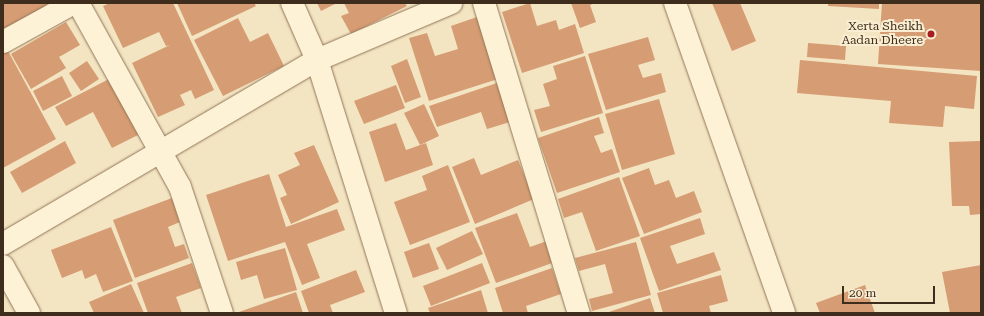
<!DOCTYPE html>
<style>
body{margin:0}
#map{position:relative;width:984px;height:316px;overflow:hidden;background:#f3e4c2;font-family:"Roboto Serif",serif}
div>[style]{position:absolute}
.building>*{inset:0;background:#d69c73}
.roads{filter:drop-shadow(0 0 1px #907556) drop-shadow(0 0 1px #907556)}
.street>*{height:22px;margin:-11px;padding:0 11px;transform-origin:11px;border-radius:11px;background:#fdf1d6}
.dots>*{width:11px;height:11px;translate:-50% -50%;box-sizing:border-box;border:2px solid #faeed2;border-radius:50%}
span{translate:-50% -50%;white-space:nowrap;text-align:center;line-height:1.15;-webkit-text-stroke:4px #faeed2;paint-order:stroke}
.poi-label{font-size:12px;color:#3e2c1c}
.right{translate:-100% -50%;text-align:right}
.frame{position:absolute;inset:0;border:4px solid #3e2c1c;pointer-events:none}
.scale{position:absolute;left:842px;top:286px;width:93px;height:18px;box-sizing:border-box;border:2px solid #3e2c1c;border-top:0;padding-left:5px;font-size:12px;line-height:14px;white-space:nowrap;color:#3e2c1c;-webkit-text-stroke:3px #faeed2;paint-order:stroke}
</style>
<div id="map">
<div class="building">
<div style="clip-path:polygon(3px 3px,46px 3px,50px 10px,3px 34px)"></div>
<div style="clip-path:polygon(110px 3px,173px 3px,214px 90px,195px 99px,191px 90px,180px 95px,185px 105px,158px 117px,132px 63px,170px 45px,166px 46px,159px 32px,123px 48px,103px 6px)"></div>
<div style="clip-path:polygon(177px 3px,254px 3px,256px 6px,192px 36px)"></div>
<div style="clip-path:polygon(317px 3px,337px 3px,321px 11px)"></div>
<div style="clip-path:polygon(344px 3px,405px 3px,407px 6px,351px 34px,341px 16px,349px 13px)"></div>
<div style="clip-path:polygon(530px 3px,537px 26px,556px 20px,559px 30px,575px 24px,584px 53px,522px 73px,502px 12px)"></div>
<div style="clip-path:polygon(571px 3px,595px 3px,590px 5px,596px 22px,580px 28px)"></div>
<div style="clip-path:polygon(712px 3px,740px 3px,756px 41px,732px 51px)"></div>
<div style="clip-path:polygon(828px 3px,879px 3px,879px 9px,828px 6px)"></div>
<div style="clip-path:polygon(882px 3px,981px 3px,981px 71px,878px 64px)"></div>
<div style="clip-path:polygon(477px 17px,498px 79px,429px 101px,409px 38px,427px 33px,435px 56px,458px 49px,451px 26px)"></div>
<div style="clip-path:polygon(238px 18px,250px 42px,268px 33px,284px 66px,223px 96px,194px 40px)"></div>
<div style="clip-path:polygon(66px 22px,80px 45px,59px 57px,66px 68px,31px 89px,11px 54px)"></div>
<div style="clip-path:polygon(648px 37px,655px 60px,638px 65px,643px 78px,661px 73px,666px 92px,606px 110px,588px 54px)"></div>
<div style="clip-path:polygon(808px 43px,846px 46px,845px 60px,807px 57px)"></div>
<div style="clip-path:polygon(8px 51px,56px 139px,3px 168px,3px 54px)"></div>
<div style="clip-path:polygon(585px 56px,603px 113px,541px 132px,534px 110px,550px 106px,543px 84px,557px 79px,553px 66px)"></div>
<div style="clip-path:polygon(407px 59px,421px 97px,405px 103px,391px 66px)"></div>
<div style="clip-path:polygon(800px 60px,977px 76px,974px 109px,945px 106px,943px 127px,889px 123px,891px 101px,797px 93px)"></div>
<div style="clip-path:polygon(87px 61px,99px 79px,81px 91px,69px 73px)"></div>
<div style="clip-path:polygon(62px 76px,72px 96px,43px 111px,33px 91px)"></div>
<div style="clip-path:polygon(109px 79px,138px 135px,112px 148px,93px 112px,66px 126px,55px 107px)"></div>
<div style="clip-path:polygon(497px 83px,510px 122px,487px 129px,481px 112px,437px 127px,429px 106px)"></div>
<div style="clip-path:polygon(396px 85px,405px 108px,364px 124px,354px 101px)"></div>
<div style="clip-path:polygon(659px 99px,675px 154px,622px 170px,605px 114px)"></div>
<div style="clip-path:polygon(424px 104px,439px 136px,420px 145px,404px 113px)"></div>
<div style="clip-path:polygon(599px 117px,604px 133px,594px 136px,601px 153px,612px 149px,620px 172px,557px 193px,538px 138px)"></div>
<div style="clip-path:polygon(396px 123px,406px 150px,426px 143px,433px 165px,385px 182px,369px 132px)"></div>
<div style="clip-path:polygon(65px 141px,76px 163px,22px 193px,10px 172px)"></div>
<div style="clip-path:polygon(980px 141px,981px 214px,970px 215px,969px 206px,952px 206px,949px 142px)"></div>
<div style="clip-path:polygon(314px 145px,339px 202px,291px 224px,280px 198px,287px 195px,278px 175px,300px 165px,294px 153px)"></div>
<div style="clip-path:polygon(474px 158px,481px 175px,518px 160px,534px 199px,475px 224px,452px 167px)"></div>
<div style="clip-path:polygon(448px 165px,470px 222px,410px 245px,394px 202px,427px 190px,422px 176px)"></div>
<div style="clip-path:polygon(649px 168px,655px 185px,669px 180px,676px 198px,694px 191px,702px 212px,644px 234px,622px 178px)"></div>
<div style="clip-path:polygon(269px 174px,286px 227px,337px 209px,345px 230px,307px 244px,320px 278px,302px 285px,285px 242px,228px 261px,206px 195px)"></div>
<div style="clip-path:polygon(619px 177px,640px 236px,596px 251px,582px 212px,564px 218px,558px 199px)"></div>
<div style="clip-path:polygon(172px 198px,180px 222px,168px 227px,175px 247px,184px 244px,189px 258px,135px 278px,113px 220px)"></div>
<div style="clip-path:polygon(517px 213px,530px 247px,547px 241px,555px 262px,496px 283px,475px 228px)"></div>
<div style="clip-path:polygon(700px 218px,705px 234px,670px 246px,677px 264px,714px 252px,721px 270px,659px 291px,640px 238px)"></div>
<div style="clip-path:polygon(111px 227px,133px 281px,103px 292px,96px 274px,85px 279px,82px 270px,62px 278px,51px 250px)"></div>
<div style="clip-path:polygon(472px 231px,483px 254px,447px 270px,436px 248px)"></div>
<div style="clip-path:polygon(636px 242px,651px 295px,592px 311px,589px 299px,613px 293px,605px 264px,579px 271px,575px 258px)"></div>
<div style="clip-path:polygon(429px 243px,439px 269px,413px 278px,404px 252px)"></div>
<div style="clip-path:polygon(285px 248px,297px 290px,264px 299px,257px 275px,241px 280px,236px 262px)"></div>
<div style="clip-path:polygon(192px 263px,201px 288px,176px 297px,182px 313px,148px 313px,137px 283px)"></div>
<div style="clip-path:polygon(482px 263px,490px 283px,431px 306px,423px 286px)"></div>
<div style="clip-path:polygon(981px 265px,981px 313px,950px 313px,942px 272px)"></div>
<div style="clip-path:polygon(552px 268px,561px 294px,526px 306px,528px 313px,503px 313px,495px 288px)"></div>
<div style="clip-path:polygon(356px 270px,365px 292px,330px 305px,333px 313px,309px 313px,301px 291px)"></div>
<div style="clip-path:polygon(721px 275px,728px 301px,709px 306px,711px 313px,663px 313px,657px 293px)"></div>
<div style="clip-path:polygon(131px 284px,144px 313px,94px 313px,89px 302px)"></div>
<div style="clip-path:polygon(865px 285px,875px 313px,820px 313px,816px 303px)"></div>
<div style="clip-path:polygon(481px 290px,488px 313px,430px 313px,428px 308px)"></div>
<div style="clip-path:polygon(296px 292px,303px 313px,236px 313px)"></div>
<div style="clip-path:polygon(650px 298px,655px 313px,606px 313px)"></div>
</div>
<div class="roads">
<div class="street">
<div style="left:78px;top:3px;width:210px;rotate:61deg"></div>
<div style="left:180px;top:187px;width:133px;rotate:71.6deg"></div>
<div style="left:292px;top:3px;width:62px;rotate:66.3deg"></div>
<div style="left:317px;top:60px;width:265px;rotate:72.7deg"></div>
<div style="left:484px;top:3px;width:324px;rotate:73deg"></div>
<div style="left:675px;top:3px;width:329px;rotate:70.6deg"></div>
<div style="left:3px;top:42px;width:81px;rotate:-28.8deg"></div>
<div style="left:3px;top:244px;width:364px;rotate:-30.4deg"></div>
<div style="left:317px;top:60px;width:146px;rotate:-23deg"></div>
<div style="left:3px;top:266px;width:54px;rotate:61deg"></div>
</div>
</div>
<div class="dots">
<div style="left:931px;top:34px;background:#a71e20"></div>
</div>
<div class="poi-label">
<span class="right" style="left:923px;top:34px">Xerta Sheikh<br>Aadan Dheere</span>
</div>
<div class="frame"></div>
<div class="scale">20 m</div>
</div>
